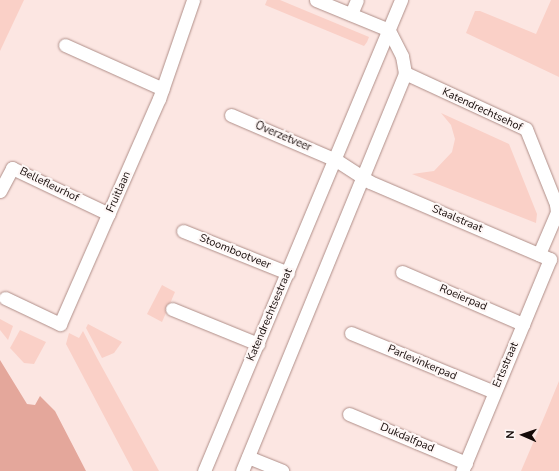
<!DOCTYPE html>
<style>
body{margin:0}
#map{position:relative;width:559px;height:471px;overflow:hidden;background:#fce6e2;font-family:"Nunito Sans",sans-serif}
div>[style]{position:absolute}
.green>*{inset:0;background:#fad0c7}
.water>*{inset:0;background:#e4a79b}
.roads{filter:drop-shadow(0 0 1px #af8e88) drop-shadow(0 0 1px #af8e88)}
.minor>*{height:13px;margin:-6.5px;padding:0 6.5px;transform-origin:6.5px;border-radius:6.5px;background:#fff}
span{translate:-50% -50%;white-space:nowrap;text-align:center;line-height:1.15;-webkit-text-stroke:4px #fef7f6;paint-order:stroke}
.street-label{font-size:11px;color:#150a08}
.north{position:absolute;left:503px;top:415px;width:40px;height:40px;-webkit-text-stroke:3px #fef7f6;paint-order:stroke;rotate:272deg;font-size:11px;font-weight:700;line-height:16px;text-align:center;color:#150a08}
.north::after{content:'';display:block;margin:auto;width:14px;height:18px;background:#150a08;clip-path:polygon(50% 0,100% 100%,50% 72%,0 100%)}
</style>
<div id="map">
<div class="green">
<div style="clip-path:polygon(0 0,24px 0,0 51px)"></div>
<div style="clip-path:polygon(267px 0,280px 0,369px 37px,367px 42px,364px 46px,265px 5px)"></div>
<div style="clip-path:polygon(551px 0,559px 0,559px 77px,466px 33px,475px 11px,480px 11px,536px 34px)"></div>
<div style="clip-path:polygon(441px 113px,509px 144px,537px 214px,536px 223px,412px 174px,434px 171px,452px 152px,455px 139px,451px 125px)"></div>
<div style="clip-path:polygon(162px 285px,175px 292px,162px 322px,147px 314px)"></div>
<div style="clip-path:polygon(0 319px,13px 326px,8px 340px,0 330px)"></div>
<div style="clip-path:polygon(88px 324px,122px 342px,114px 353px,102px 358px,86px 328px)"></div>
<div style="clip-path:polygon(20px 330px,46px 342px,34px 364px,24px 363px,10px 348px)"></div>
<div style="clip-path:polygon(83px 331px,97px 358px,159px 471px,133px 471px,131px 467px,66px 344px,69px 333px,79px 338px)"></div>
<div style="clip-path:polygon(559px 381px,559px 471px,521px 471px,545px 415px)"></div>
</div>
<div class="water">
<div style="clip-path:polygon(0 360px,27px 404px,35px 405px,40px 396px,55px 411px,86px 471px,0 471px)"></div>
</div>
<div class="roads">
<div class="minor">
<div style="left:351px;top:14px;width:15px;rotate:-67deg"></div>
<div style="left:65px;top:45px;width:107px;rotate:24.2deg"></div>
<div style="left:405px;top:73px;width:133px;rotate:24.8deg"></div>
<div style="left:526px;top:129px;width:81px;rotate:68.2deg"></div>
<div style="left:556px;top:204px;width:8px;rotate:83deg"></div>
<div style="left:557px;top:212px;width:46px;rotate:113.2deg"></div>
<div style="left:231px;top:115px;width:114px;rotate:23.2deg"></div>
<div style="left:336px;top:160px;width:40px;rotate:32.9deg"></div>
<div style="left:370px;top:182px;width:196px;rotate:23.2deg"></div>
<div style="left:550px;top:259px;width:230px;rotate:112.5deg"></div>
<div style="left:0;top:191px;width:26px;rotate:-62deg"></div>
<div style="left:12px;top:168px;width:107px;rotate:25.4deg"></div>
<div style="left:183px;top:231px;width:113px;rotate:21.8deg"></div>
<div style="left:402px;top:272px;width:132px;rotate:23.3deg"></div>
<div style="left:5px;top:298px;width:61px;rotate:25.3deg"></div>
<div style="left:60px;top:324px;width:246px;rotate:-66.3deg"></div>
<div style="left:159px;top:99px;width:105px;rotate:-71deg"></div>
<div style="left:172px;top:309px;width:93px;rotate:22.1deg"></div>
<div style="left:351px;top:333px;width:155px;rotate:22.4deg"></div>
<div style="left:349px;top:414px;width:127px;rotate:22.7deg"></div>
<div style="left:248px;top:457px;width:37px;rotate:22deg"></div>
<div style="left:204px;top:471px;width:511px;rotate:-67.3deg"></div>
<div style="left:242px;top:471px;width:430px;rotate:-67.7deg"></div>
<div style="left:405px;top:73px;width:17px;rotate:-100deg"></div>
<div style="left:402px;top:56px;width:29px;rotate:-117deg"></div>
<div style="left:389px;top:30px;width:79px;rotate:-157.7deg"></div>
</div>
</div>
<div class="street-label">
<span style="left:482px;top:110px;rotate:25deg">Katendrechtsehof</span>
<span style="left:283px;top:137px;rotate:23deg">Overzetveer</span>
<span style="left:49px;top:185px;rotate:26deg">Bellefleurhof</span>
<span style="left:119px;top:192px;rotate:-66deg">Fruitlaan</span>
<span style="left:457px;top:219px;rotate:23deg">Staalstraat</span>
<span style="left:235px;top:252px;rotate:22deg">Stoombootveer</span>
<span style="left:463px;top:298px;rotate:23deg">Roeierpad</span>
<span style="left:270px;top:315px;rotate:-67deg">Katendrechtsestraat</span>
<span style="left:422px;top:363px;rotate:23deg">Parlevinkerpad</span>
<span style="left:506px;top:365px;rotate:-67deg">Ertsstraat</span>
<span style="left:407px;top:438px;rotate:23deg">Dukdalfpad</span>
</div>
<div class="north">N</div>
</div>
